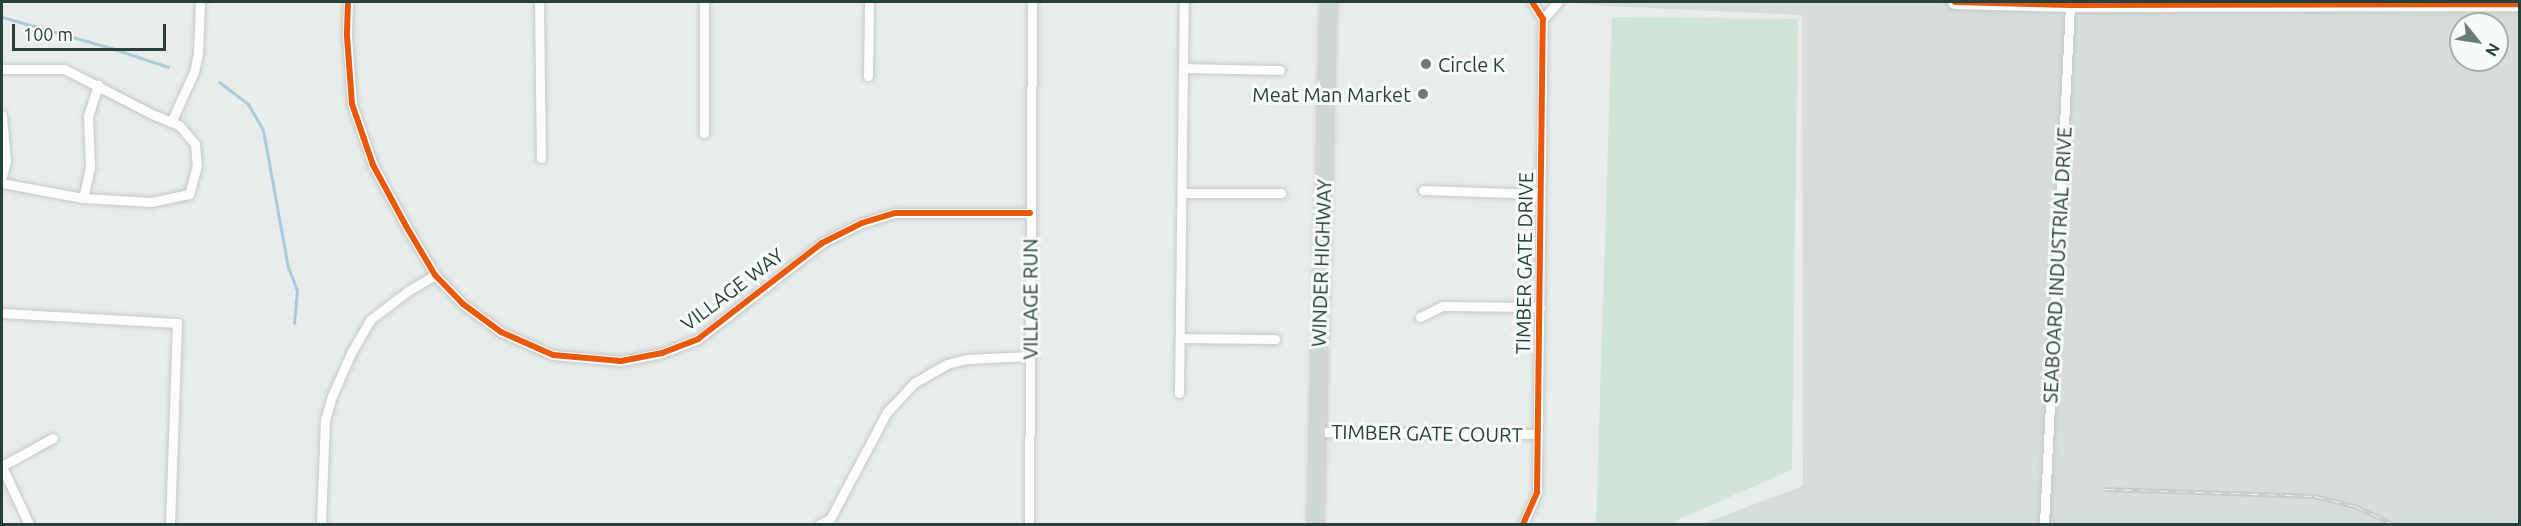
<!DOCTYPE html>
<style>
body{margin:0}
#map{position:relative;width:2521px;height:526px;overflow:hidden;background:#e8eceb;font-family:Ubuntu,sans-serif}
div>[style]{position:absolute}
.built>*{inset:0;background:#d6dddb}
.green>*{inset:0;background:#d2e4da}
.stream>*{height:3px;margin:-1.5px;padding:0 1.5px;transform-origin:1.5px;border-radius:1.5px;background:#aaccd9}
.roads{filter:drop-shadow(0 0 2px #c5c9c8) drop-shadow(0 0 2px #c5c9c8)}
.street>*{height:9px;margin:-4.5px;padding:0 4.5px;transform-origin:4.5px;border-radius:4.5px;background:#fcfcfc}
.secondary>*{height:14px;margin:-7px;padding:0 7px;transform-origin:7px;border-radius:7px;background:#fcfcfc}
.primary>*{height:15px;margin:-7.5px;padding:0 7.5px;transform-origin:7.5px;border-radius:7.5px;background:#cfd7d6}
.rail>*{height:5px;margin-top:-2.5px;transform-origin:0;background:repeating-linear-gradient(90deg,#f6faf9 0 9px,#c9cccc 0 18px);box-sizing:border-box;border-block:2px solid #c9cccc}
.cycleway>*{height:6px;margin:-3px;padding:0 3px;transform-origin:3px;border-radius:3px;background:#e8590c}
.dots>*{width:16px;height:16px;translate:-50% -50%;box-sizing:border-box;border:3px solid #f6faf9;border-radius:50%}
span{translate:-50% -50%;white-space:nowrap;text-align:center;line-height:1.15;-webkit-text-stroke:6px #f6faf9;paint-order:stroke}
.poi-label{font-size:20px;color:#25403d}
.left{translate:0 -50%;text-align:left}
.right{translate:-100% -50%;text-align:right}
.street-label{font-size:20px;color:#25403d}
.frame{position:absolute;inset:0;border:3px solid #25403d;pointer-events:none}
.north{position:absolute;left:2449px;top:12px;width:60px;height:60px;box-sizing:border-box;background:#f6faf9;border:2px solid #a2b0ae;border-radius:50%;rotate:120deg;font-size:16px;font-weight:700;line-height:24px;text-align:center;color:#25403d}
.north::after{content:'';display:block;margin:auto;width:21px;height:27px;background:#697c7a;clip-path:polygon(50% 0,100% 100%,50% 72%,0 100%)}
.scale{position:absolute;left:12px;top:24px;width:154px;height:27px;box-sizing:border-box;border:3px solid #25403d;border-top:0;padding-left:8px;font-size:18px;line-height:21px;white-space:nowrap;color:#25403d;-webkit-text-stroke:4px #f6faf9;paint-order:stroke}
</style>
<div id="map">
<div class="built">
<div style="clip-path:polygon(evenodd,1563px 2px,2519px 2px,2519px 524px,1702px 524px,1803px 486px,1802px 15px,1607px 6px,1563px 2px,2461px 24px,2497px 24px,2497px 60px,2461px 60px,2461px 24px)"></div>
</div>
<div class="green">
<div style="clip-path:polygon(1612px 17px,1798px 19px,1792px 470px,1679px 519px,1674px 524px,1596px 524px)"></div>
</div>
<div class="stream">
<div style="left:2px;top:17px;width:116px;rotate:15.9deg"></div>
<div style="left:114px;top:49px;width:57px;rotate:18.4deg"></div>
<div style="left:219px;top:82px;width:36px;rotate:37deg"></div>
<div style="left:248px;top:104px;width:30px;rotate:60deg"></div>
<div style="left:263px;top:130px;width:139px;rotate:79.7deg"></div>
<div style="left:288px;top:267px;width:25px;rotate:69deg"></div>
<div style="left:297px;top:290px;width:33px;rotate:95deg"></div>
</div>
<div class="roads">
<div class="street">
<div style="left:348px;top:2px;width:34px;rotate:92deg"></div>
<div style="left:347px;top:36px;width:68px;rotate:85.8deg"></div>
<div style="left:352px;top:104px;width:65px;rotate:71deg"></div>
<div style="left:373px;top:165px;width:69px;rotate:61.6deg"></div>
<div style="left:406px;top:226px;width:57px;rotate:59.4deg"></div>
<div style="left:435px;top:275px;width:40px;rotate:46deg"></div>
<div style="left:463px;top:304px;width:47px;rotate:36.4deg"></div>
<div style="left:501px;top:332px;width:57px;rotate:23.9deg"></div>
<div style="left:553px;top:355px;width:68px;rotate:5deg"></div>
<div style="left:621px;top:361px;width:42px;rotate:-11deg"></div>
<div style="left:662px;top:353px;width:39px;rotate:-21deg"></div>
<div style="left:698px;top:339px;width:157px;rotate:-37.7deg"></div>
<div style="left:822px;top:243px;width:45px;rotate:-26.6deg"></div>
<div style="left:862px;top:223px;width:34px;rotate:-17deg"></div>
<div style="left:895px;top:213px;width:135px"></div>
<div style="left:539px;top:2px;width:156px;rotate:89.3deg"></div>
<div style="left:704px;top:2px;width:131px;rotate:90deg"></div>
<div style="left:1543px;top:19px;width:23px;rotate:-49deg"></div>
<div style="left:1183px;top:68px;width:97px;rotate:1.2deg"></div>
<div style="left:2px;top:69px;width:62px"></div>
<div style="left:64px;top:69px;width:101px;rotate:27.1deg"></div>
<div style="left:154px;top:115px;width:27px;rotate:22deg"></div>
<div style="left:179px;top:125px;width:25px;rotate:50deg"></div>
<div style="left:195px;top:144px;width:21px;rotate:85deg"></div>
<div style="left:197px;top:165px;width:30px;rotate:105deg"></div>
<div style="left:189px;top:194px;width:38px;rotate:168deg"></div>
<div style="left:152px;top:202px;width:69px;rotate:-176.7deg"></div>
<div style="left:83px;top:198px;width:82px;rotate:-169.5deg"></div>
<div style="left:868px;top:76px;width:74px;rotate:-89.2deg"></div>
<div style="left:2px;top:115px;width:46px;rotate:85deg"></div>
<div style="left:6px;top:161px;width:16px;rotate:105deg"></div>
<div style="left:171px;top:122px;width:55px;rotate:-65.3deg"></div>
<div style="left:194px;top:72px;width:19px;rotate:-78deg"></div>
<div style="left:198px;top:53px;width:51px;rotate:-87.8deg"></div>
<div style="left:1423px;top:190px;width:118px;rotate:1.9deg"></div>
<div style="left:1182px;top:193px;width:99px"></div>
<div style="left:83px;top:198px;width:32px;rotate:-77deg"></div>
<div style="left:90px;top:167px;width:51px;rotate:-92.2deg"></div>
<div style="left:88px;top:116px;width:33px;rotate:-72deg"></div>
<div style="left:2px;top:313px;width:175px;rotate:3.3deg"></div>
<div style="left:177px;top:323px;width:201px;rotate:92deg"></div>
<div style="left:1420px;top:317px;width:25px;rotate:-26deg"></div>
<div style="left:1443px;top:306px;width:97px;rotate:0.6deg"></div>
<div style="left:1180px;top:338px;width:95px;rotate:0.6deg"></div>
<div style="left:1179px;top:393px;width:391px;rotate:-89.3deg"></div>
<div style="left:1316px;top:432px;width:222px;rotate:0.5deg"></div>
<div style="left:2px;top:466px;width:58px;rotate:-28.8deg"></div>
<div style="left:2px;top:467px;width:63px;rotate:64.7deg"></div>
<div style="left:321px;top:524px;width:104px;rotate:-87.8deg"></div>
<div style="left:325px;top:420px;width:25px;rotate:-74deg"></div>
<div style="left:332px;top:396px;width:47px;rotate:-66.2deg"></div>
<div style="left:351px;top:353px;width:39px;rotate:-60deg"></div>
<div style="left:371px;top:319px;width:46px;rotate:-37.1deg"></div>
<div style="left:408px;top:291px;width:31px;rotate:-31deg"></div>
<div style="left:820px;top:524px;width:11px;rotate:-27deg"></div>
<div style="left:830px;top:519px;width:121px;rotate:-62deg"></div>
<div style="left:887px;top:412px;width:40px;rotate:-47deg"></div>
<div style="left:914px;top:383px;width:38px;rotate:-30deg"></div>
<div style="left:947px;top:364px;width:21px;rotate:-14deg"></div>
<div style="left:967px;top:359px;width:63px;rotate:-2.7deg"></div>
<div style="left:1029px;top:524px;width:522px;rotate:-89.67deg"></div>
<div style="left:1523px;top:524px;width:35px;rotate:-66deg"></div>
<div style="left:1537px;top:492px;width:473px;rotate:-89.3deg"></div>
<div style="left:1543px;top:19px;width:20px;rotate:-123deg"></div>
<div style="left:2044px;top:524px;width:520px;rotate:-87.13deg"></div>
</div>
<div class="secondary">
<div style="left:1955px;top:2px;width:115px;rotate:1.5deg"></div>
<div style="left:2070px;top:5px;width:450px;rotate:-0.1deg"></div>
</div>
<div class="primary">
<div style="left:1315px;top:524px;width:522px;rotate:-88.57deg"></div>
</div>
</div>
<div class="rail">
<div style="left:2105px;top:489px;width:209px;rotate:1.9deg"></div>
<div style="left:2314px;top:496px;width:42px;rotate:13.7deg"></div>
<div style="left:2355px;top:506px;width:42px;rotate:25.3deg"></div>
</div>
<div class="cycleway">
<div style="left:348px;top:2px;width:34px;rotate:92deg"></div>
<div style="left:347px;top:36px;width:68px;rotate:85.8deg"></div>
<div style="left:352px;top:104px;width:65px;rotate:71deg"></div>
<div style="left:373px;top:165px;width:69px;rotate:61.6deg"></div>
<div style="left:406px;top:226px;width:57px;rotate:59.4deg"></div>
<div style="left:435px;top:275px;width:40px;rotate:46deg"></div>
<div style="left:463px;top:304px;width:47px;rotate:36.4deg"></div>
<div style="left:501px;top:332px;width:57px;rotate:23.9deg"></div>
<div style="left:553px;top:355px;width:68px;rotate:5deg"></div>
<div style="left:621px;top:361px;width:42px;rotate:-11deg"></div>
<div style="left:662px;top:353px;width:39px;rotate:-21deg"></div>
<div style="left:698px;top:339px;width:157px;rotate:-37.7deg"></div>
<div style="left:822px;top:243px;width:45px;rotate:-26.6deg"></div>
<div style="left:862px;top:223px;width:34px;rotate:-17deg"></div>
<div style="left:895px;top:213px;width:135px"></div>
<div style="left:1955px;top:2px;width:115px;rotate:1.5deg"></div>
<div style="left:2070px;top:5px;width:450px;rotate:-0.1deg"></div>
<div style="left:1523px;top:524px;width:35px;rotate:-66deg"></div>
<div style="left:1537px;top:492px;width:473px;rotate:-89.3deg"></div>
<div style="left:1543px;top:19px;width:20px;rotate:-123deg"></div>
</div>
<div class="dots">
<div style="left:1426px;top:64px;background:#697c7a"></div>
<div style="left:1423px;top:94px;background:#697c7a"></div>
</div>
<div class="poi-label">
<span class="left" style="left:1438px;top:64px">Circle K</span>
<span class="right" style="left:1411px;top:94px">Meat Man Market</span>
</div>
<div class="street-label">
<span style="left:1321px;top:263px;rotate:-88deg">WINDER HIGHWAY</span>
<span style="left:1524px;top:263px;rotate:-89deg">TIMBER GATE DRIVE</span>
<span style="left:2057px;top:265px;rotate:-87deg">SEABOARD INDUSTRIAL DRIVE</span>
<span style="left:732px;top:289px;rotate:-37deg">VILLAGE WAY</span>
<span style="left:1030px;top:299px;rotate:-90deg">VILLAGE RUN</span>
<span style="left:1427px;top:433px;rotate:1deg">TIMBER GATE COURT</span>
</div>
<div class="frame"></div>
<div class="north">N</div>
<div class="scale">100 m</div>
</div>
